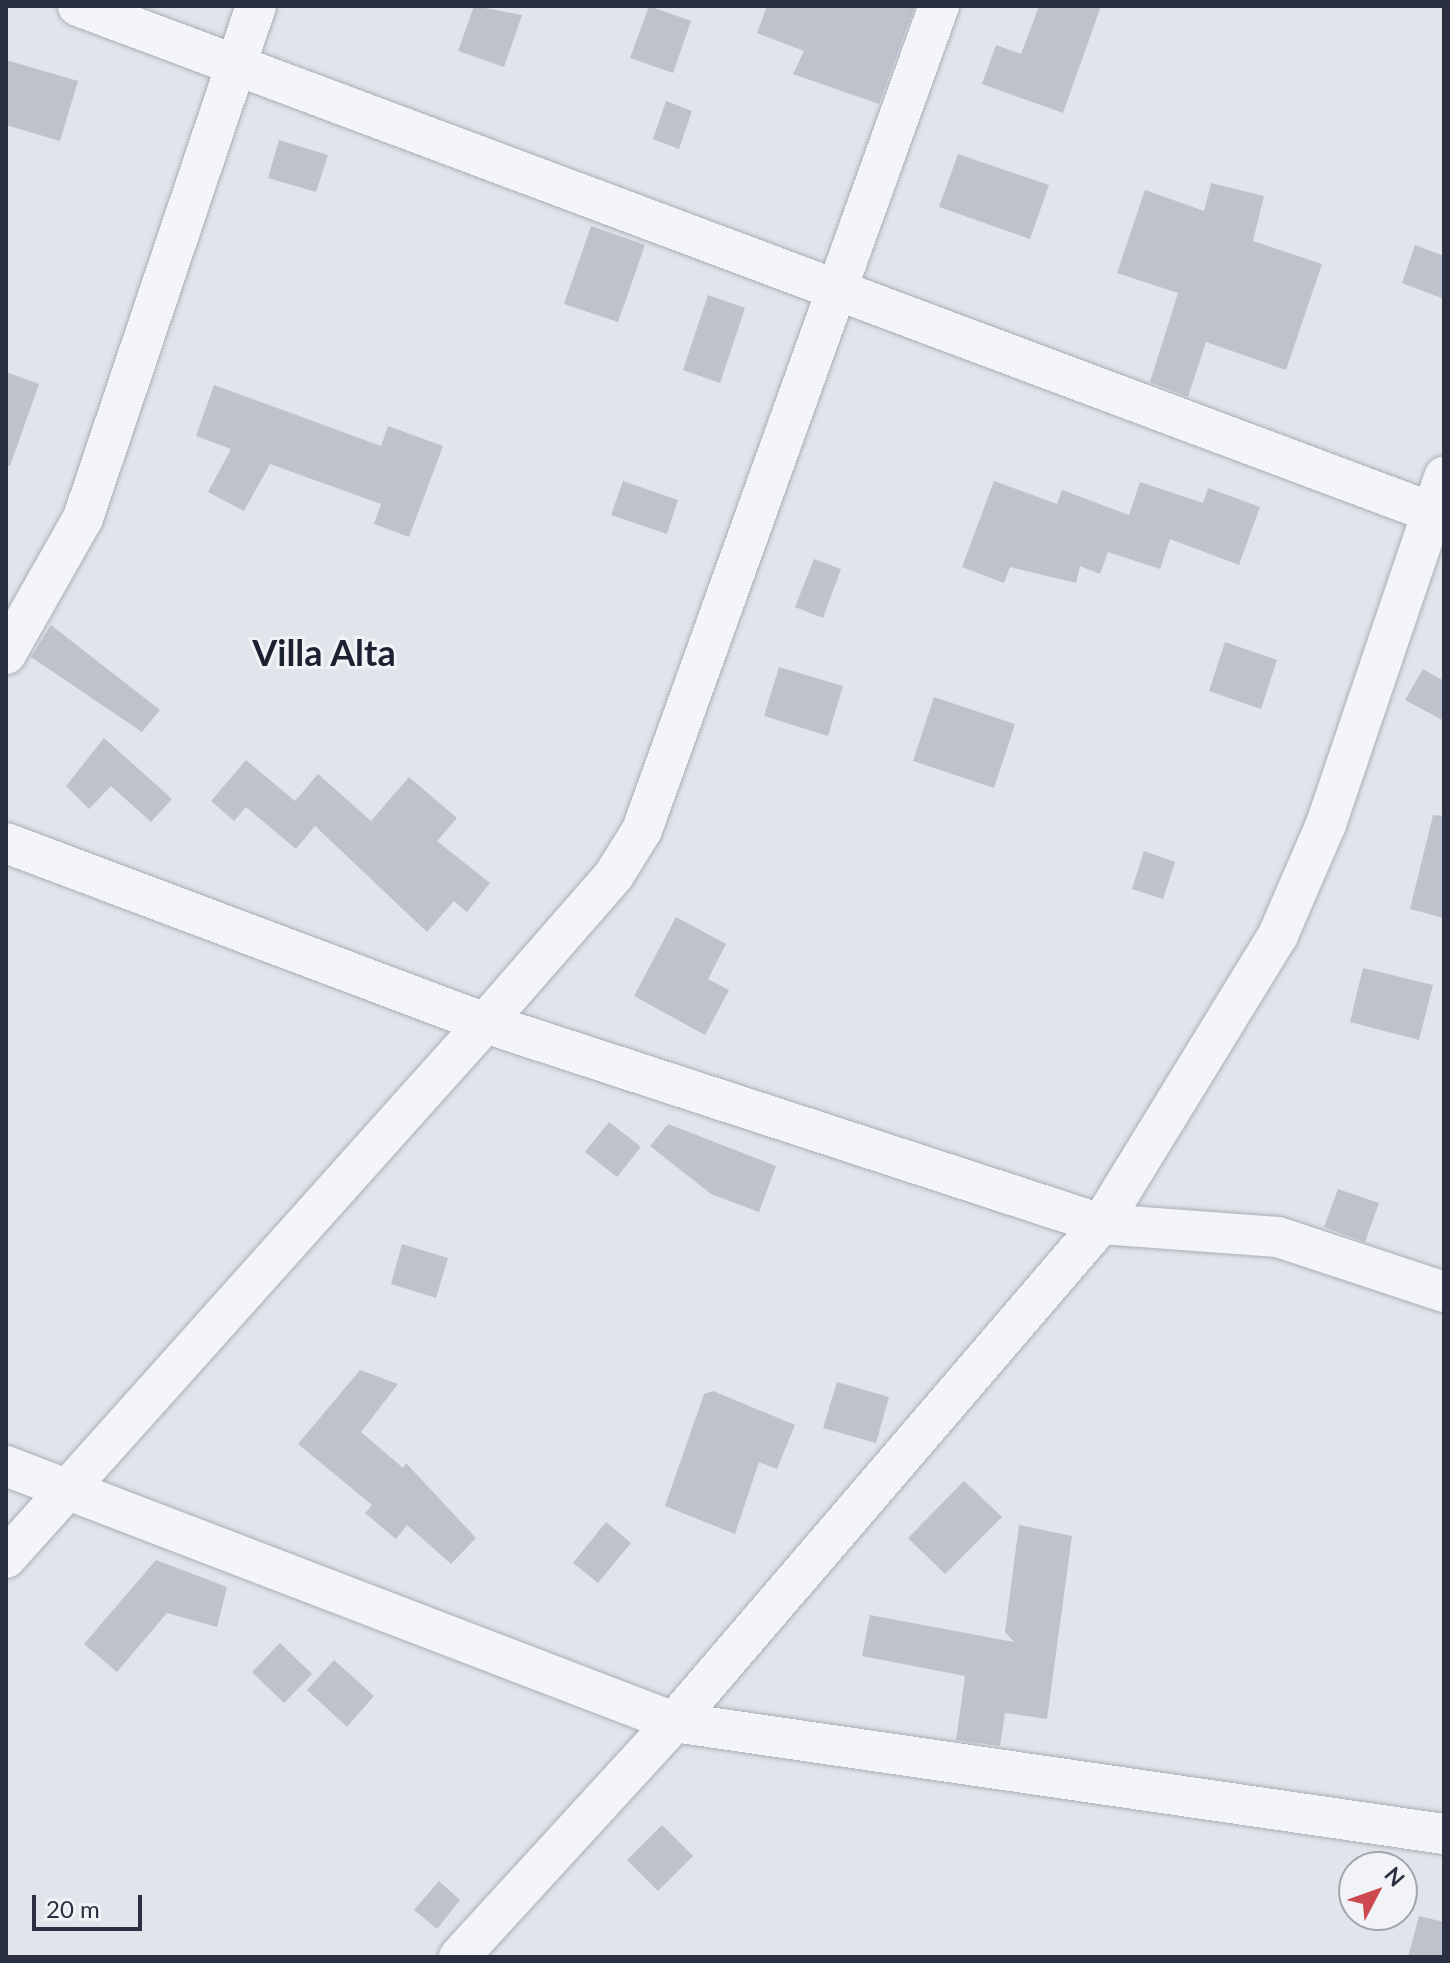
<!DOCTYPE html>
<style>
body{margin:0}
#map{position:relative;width:1450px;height:1963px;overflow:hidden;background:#e1e4ea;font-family:Lato,sans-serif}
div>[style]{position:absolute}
.building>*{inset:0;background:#bec2cc}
.roads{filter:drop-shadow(0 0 2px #aaaeb7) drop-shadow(0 0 2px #aaaeb7)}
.street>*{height:40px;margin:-20px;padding:0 20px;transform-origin:20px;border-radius:20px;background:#f4f5f8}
span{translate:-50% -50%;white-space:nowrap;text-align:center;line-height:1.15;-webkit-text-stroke:6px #f1f3f7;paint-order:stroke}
.district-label{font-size:36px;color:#1c2132;font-weight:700}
.frame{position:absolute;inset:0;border:8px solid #2a3041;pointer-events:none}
.north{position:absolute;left:1338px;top:1851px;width:80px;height:80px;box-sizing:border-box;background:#f1f3f7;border:2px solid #a1a5ae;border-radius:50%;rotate:49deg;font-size:22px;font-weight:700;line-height:32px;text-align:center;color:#2a3041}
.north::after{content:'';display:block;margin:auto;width:28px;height:36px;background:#cb494f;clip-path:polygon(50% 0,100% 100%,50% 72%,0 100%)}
.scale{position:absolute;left:32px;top:1895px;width:110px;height:36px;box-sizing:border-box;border:4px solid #2a3041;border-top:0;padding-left:10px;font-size:24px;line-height:28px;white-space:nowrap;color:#2a3041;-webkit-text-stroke:6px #f1f3f7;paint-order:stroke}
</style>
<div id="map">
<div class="building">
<div style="clip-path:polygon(474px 6px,522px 15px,504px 67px,458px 51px)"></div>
<div style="clip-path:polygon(649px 6px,691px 21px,673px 73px,630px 58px)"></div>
<div style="clip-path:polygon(767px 6px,915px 6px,879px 104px,793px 74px,804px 51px,757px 33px)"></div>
<div style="clip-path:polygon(1039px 6px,1101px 6px,1063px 113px,982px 84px,996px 45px,1021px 54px)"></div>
<div style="clip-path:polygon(6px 60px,78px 81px,60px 141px,6px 125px)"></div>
<div style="clip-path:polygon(666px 101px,692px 111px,679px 149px,653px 139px)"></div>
<div style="clip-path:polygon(279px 140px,328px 155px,316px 192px,268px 178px)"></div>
<div style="clip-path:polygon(958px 154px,1049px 185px,1030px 239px,939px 207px)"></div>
<div style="clip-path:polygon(1211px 183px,1264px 196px,1253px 241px,1322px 264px,1286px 370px,1206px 342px,1188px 397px,1150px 382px,1178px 293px,1117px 273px,1145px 190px,1204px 211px)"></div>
<div style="clip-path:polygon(591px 226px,645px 245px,618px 322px,564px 304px)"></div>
<div style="clip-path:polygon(1415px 245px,1444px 256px,1444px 299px,1402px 283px)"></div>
<div style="clip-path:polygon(708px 295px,745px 308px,720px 383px,683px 370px)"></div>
<div style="clip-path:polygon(6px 372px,39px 384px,10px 466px,6px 465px)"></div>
<div style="clip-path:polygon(214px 385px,381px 446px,388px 426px,443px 446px,409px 537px,374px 524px,381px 504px,270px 464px,244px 511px,208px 492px,231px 449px,196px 436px)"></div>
<div style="clip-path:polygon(623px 481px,678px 500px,667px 534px,611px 515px)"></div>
<div style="clip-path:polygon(994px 481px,1057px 504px,1062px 490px,1129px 515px,1140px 482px,1203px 503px,1208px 488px,1260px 507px,1239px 565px,1170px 539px,1160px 569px,1108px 552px,1100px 574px,1080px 566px,1076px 583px,1010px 567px,1004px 583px,962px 567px)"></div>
<div style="clip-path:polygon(814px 559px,841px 569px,823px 618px,795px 607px)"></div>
<div style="clip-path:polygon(51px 625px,160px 710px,142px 732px,31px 657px)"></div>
<div style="clip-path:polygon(1225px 642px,1277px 660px,1261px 709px,1209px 691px)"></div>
<div style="clip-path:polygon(779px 667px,843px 686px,828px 736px,764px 716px)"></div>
<div style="clip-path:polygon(1423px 669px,1444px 681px,1444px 721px,1405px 700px)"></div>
<div style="clip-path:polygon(934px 697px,1015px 724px,994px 788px,913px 761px)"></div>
<div style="clip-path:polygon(104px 738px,172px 799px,151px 822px,111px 786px,89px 809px,66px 786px)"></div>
<div style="clip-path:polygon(246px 760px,295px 801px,318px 774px,371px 821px,409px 777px,457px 818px,437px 841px,490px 883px,467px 912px,454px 901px,427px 932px,315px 826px,296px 849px,246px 807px,234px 821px,211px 801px)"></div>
<div style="clip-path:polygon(1433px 815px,1444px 816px,1444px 918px,1410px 909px)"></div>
<div style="clip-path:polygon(1144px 851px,1175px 862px,1163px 899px,1132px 889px)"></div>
<div style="clip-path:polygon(676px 917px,726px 944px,708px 979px,729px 990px,705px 1035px,634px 996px)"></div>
<div style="clip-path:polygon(1363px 968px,1433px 985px,1419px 1040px,1350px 1022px)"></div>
<div style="clip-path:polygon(609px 1122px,641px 1147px,617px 1177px,585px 1152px)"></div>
<div style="clip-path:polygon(668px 1124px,776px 1166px,759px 1212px,711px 1194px,650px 1146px)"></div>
<div style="clip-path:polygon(1338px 1189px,1379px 1203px,1365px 1242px,1324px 1227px)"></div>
<div style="clip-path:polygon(402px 1244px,448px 1258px,436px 1298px,391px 1284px)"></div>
<div style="clip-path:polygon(360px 1370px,398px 1384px,361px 1432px,403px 1468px,406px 1463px,476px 1538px,451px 1564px,407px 1525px,396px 1539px,365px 1513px,372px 1505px,298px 1444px)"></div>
<div style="clip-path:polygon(837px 1382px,889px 1397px,876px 1443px,823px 1428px)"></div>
<div style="clip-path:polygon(713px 1391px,795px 1425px,777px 1469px,759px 1462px,735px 1534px,665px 1506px,704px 1394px)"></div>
<div style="clip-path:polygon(964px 1481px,1002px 1517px,945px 1574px,908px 1538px)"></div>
<div style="clip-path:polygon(606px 1522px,631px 1543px,598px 1583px,573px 1563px)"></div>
<div style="clip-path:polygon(1019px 1525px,1072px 1536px,1047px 1719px,1005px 1713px,1000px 1746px,956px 1740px,965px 1676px,862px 1656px,870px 1615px,1014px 1642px,1005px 1632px)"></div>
<div style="clip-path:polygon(156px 1560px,227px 1587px,217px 1627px,167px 1613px,117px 1672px,84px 1644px)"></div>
<div style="clip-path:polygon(280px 1643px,312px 1674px,284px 1703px,252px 1672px)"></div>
<div style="clip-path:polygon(334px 1660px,374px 1696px,347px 1727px,307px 1690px)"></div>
<div style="clip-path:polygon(662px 1825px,693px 1856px,658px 1891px,627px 1860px)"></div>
<div style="clip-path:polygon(439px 1881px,460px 1900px,437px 1929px,414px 1910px)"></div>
<div style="clip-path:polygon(1419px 1916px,1444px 1922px,1444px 1957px,1408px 1957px)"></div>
</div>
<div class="roads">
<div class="street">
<div style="left:78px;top:6px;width:1458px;rotate:20.51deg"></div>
<div style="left:6px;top:654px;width:156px;rotate:-60.5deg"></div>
<div style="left:83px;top:518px;width:540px;rotate:-71.33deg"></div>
<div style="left:6px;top:843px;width:512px;rotate:20.6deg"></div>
<div style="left:485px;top:1023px;width:648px;rotate:18.07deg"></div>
<div style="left:1101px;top:1224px;width:177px;rotate:4.2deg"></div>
<div style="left:1278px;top:1237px;width:175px;rotate:18.3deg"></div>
<div style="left:6px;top:1466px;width:715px;rotate:20.97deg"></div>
<div style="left:674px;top:1722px;width:778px;rotate:8.28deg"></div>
<div style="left:6px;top:1558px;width:718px;rotate:-48.16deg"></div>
<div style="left:485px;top:1023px;width:196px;rotate:-48.9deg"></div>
<div style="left:614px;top:875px;width:53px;rotate:-58.1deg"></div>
<div style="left:642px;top:830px;width:876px;rotate:-70.18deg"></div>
<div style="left:459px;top:1957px;width:319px;rotate:-47.5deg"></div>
<div style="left:674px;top:1722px;width:656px;rotate:-49.39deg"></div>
<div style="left:1101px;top:1224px;width:339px;rotate:-58.5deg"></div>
<div style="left:1278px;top:935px;width:121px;rotate:-66.6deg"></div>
<div style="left:1326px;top:824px;width:367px;rotate:-71.2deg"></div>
</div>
</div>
<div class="district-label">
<span style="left:324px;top:653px">Villa Alta</span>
</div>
<div class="frame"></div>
<div class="north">N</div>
<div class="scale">20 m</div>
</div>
